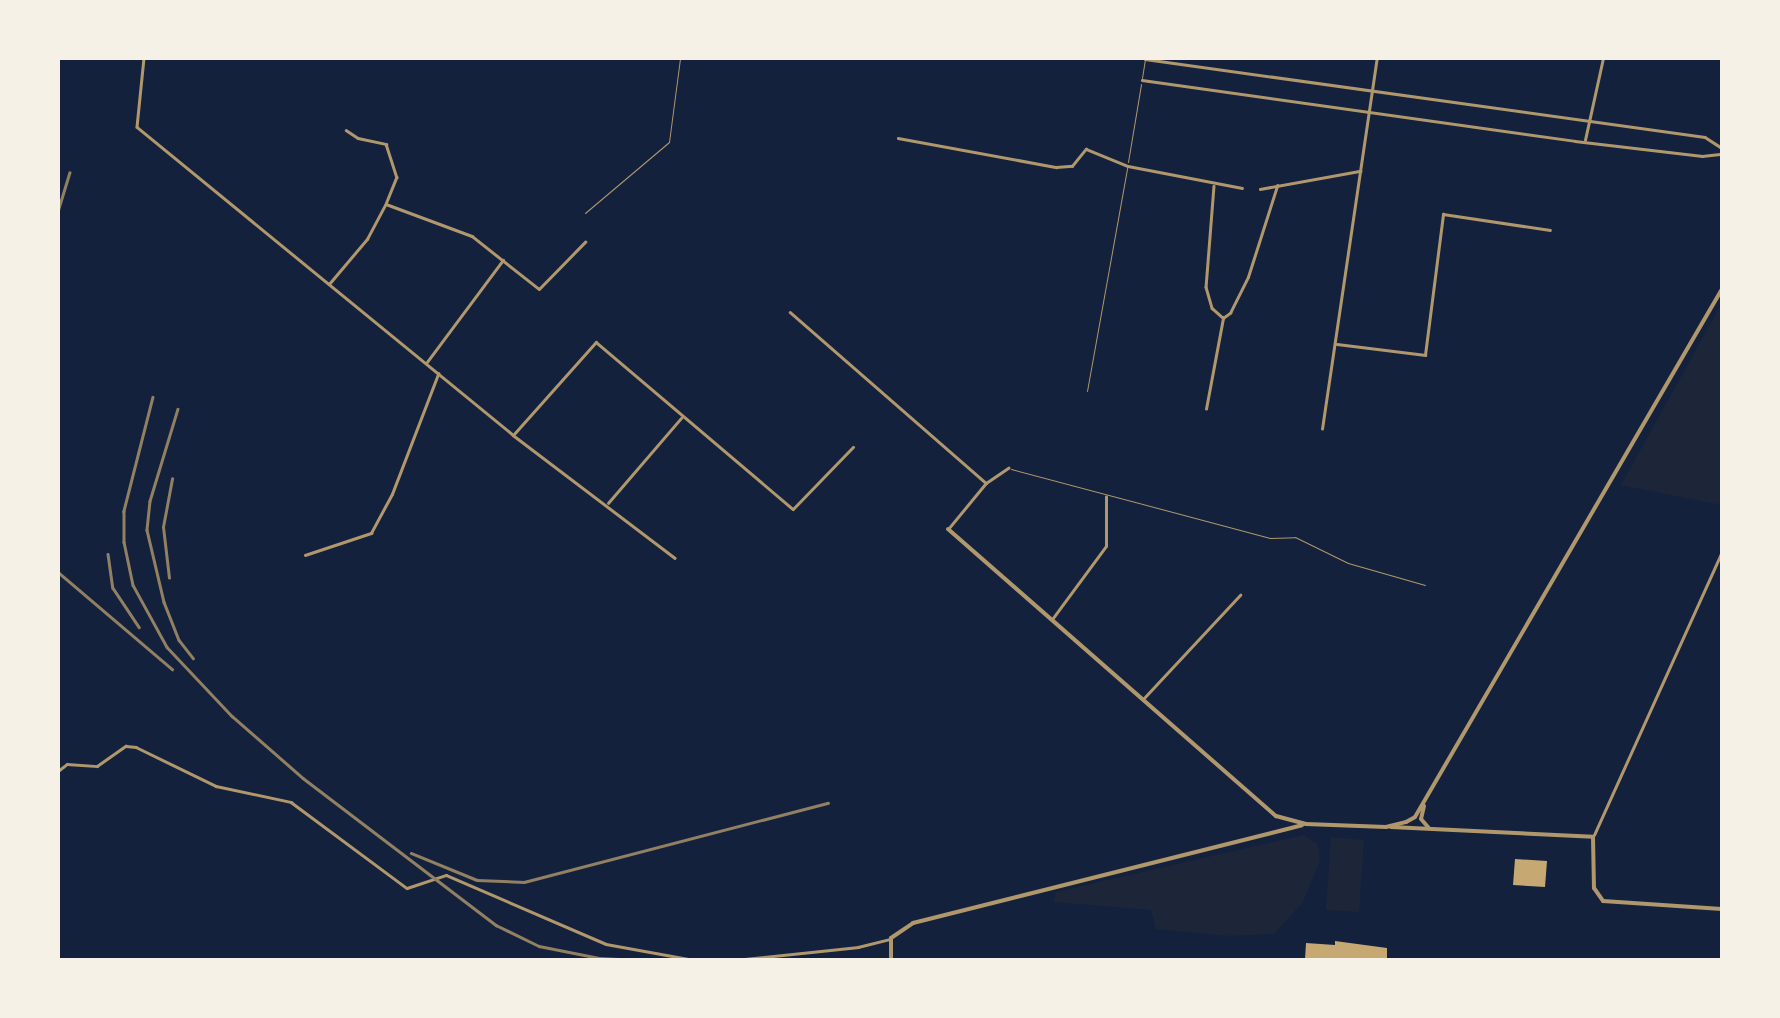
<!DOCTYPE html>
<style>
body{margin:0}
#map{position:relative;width:1780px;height:1018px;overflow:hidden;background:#14213d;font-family:Lato,sans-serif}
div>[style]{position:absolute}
.green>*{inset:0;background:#1d2539}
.building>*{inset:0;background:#c6a872}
.service>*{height:1px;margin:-0.5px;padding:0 0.5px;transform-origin:0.5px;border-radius:0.5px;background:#b1986c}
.minor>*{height:2.5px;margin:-1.25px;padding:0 1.25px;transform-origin:1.25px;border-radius:1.25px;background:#b1986c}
.tertiary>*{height:4px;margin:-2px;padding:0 2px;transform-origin:2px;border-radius:2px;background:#b1986c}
.rail>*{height:2.5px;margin:-1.25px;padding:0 1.25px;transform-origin:1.25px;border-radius:1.25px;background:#918062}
span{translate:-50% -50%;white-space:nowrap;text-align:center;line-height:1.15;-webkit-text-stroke:8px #f6f1e7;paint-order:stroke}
.frame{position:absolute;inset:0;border:60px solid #f6f1e7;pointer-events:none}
</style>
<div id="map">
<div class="green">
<div style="clip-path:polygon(1722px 303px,1722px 505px,1621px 485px)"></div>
<div style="clip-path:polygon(1304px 835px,1318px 845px,1320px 861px,1303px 902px,1274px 934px,1230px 936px,1156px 929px,1151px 910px,1054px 902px,1056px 892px)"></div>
<div style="clip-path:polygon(1331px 837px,1364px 840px,1359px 912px,1326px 910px)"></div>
</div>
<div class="building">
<div style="clip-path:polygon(1515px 859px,1547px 861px,1545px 887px,1513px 885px)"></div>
<div style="clip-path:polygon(1335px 941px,1387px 948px,1387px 960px,1305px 959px,1306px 943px,1335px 945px)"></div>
</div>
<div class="service">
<div style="left:1133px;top:58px;width:12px;rotate:5deg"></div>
<div style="left:1142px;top:78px;width:20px;rotate:-81deg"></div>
<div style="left:1128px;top:162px;width:79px;rotate:-80.5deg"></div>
<div style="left:585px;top:213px;width:110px;rotate:-40.2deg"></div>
<div style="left:669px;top:142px;width:85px;rotate:-82.5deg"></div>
<div style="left:1087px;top:391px;width:227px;rotate:-79.8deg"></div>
<div style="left:1011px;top:469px;width:268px;rotate:14.9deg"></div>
<div style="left:1270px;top:538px;width:25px;rotate:-2deg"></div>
<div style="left:1295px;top:537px;width:59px;rotate:26.1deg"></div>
<div style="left:1348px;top:563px;width:80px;rotate:15.9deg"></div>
</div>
<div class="minor">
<div style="left:144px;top:58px;width:69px;rotate:95.8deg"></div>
<div style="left:137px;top:127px;width:486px;rotate:39.3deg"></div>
<div style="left:513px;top:435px;width:203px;rotate:37.2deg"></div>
<div style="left:1145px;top:59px;width:565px;rotate:7.93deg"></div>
<div style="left:1705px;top:137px;width:20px;rotate:33deg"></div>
<div style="left:1142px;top:80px;width:437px;rotate:8deg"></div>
<div style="left:1575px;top:141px;width:128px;rotate:6.7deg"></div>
<div style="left:1702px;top:156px;width:20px;rotate:-6deg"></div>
<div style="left:346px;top:130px;width:14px;rotate:34deg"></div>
<div style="left:358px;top:138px;width:29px;rotate:12deg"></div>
<div style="left:386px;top:144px;width:35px;rotate:72deg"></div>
<div style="left:397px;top:177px;width:29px;rotate:112deg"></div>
<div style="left:386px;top:204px;width:92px;rotate:20.4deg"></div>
<div style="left:472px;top:236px;width:85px;rotate:38.3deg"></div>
<div style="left:539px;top:289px;width:66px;rotate:-45.6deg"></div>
<div style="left:898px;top:138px;width:161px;rotate:10.4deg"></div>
<div style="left:1056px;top:167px;width:16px;rotate:-4deg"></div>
<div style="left:1072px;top:166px;width:22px;rotate:-51deg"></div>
<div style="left:1086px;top:149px;width:45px;rotate:22deg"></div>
<div style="left:1128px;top:166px;width:116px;rotate:10.9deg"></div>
<div style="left:1585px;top:140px;width:84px;rotate:-77.6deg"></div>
<div style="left:1214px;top:186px;width:101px;rotate:94.5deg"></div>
<div style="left:1206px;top:287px;width:22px;rotate:74deg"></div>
<div style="left:1212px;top:308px;width:13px;rotate:42deg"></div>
<div style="left:1260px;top:189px;width:102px;rotate:-10.2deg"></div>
<div style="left:329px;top:284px;width:59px;rotate:-49.8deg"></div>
<div style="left:367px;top:239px;width:38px;rotate:-62deg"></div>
<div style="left:790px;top:312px;width:260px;rotate:41.1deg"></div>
<div style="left:1337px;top:344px;width:89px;rotate:7.1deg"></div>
<div style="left:1425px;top:355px;width:142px;rotate:-82.7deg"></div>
<div style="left:1443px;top:214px;width:108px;rotate:8.5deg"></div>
<div style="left:427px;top:362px;width:127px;rotate:-53.3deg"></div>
<div style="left:1206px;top:409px;width:93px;rotate:-79.4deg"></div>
<div style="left:1223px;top:318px;width:9px;rotate:-36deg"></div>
<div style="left:1230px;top:313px;width:40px;rotate:-63.4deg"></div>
<div style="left:1248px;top:277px;width:96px;rotate:-72.3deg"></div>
<div style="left:1322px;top:429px;width:375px;rotate:-81.6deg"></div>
<div style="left:514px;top:434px;width:123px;rotate:-48.3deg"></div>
<div style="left:596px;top:342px;width:258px;rotate:40.3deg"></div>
<div style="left:793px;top:509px;width:86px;rotate:-45.9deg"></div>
<div style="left:608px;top:503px;width:112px;rotate:-49.3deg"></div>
<div style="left:949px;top:528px;width:58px;rotate:-50.6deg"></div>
<div style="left:986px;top:483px;width:27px;rotate:-34deg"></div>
<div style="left:305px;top:555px;width:70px;rotate:-18.4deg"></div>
<div style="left:371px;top:533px;width:44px;rotate:-61.7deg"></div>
<div style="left:392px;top:494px;width:129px;rotate:-69deg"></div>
<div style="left:1053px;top:618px;width:89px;rotate:-53.6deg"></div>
<div style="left:1106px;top:546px;width:49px;rotate:-90deg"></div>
<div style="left:1144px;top:698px;width:141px;rotate:-47deg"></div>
<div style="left:58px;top:771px;width:11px;rotate:-38deg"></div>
<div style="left:67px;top:764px;width:30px;rotate:4deg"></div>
<div style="left:97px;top:766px;width:35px;rotate:-35deg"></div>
<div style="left:126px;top:746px;width:10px;rotate:6deg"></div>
<div style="left:136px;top:747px;width:89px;rotate:26deg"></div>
<div style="left:216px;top:786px;width:77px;rotate:12deg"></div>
<div style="left:291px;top:802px;width:144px;rotate:36.6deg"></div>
<div style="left:407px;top:888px;width:41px;rotate:-18.4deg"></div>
<div style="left:446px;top:875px;width:174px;rotate:23.3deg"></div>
<div style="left:606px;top:944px;width:89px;rotate:10.3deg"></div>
<div style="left:1594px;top:835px;width:312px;rotate:-65.7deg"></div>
<div style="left:735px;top:960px;width:124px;rotate:-6deg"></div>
<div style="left:858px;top:947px;width:32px;rotate:-14deg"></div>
</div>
<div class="tertiary">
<div style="left:948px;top:529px;width:436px;rotate:41.2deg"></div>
<div style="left:1276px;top:816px;width:31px;rotate:15deg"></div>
<div style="left:1306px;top:824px;width:80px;rotate:2.1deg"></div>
<div style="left:1386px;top:827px;width:21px;rotate:-14deg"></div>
<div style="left:1406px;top:822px;width:10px;rotate:-29deg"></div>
<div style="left:1415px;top:817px;width:611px;rotate:-59.82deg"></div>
<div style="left:1424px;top:806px;width:13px;rotate:103deg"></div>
<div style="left:1421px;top:819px;width:11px;rotate:49deg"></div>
<div style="left:1391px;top:827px;width:202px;rotate:2.8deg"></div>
<div style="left:1593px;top:837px;width:51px;rotate:88.9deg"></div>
<div style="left:1594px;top:888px;width:16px;rotate:55deg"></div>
<div style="left:1603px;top:901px;width:119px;rotate:3.8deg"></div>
<div style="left:891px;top:960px;width:22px;rotate:-90deg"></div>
<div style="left:891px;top:938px;width:27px;rotate:-34deg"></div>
<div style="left:913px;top:923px;width:401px;rotate:-14.1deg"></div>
</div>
<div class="rail">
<div style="left:58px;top:210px;width:39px;rotate:-73deg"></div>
<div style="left:153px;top:397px;width:118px;rotate:104.3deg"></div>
<div style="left:124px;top:511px;width:31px;rotate:90deg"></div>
<div style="left:124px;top:542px;width:44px;rotate:78.2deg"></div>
<div style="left:133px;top:585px;width:71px;rotate:61.3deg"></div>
<div style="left:167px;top:647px;width:95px;rotate:46.7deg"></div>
<div style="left:232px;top:716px;width:94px;rotate:41.1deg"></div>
<div style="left:303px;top:778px;width:243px;rotate:37.3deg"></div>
<div style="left:496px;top:925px;width:48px;rotate:26deg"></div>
<div style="left:539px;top:946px;width:61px;rotate:11.3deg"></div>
<div style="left:599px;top:958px;width:39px;rotate:3deg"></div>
<div style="left:178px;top:409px;width:96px;rotate:106.9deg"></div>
<div style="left:150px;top:501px;width:29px;rotate:96deg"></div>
<div style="left:147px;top:530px;width:74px;rotate:76.7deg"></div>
<div style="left:164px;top:602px;width:41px;rotate:68.5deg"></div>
<div style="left:179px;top:640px;width:23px;rotate:52deg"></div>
<div style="left:108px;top:554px;width:34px;rotate:82deg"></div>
<div style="left:113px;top:588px;width:47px;rotate:56.3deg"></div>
<div style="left:58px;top:572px;width:150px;rotate:40.4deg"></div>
<div style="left:169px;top:578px;width:51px;rotate:-96.7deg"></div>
<div style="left:163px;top:527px;width:49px;rotate:-79.4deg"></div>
<div style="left:411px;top:853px;width:71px;rotate:22.2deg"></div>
<div style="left:477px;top:880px;width:47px;rotate:2.4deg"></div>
<div style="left:524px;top:882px;width:314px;rotate:-14.6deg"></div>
</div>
<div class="frame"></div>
</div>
